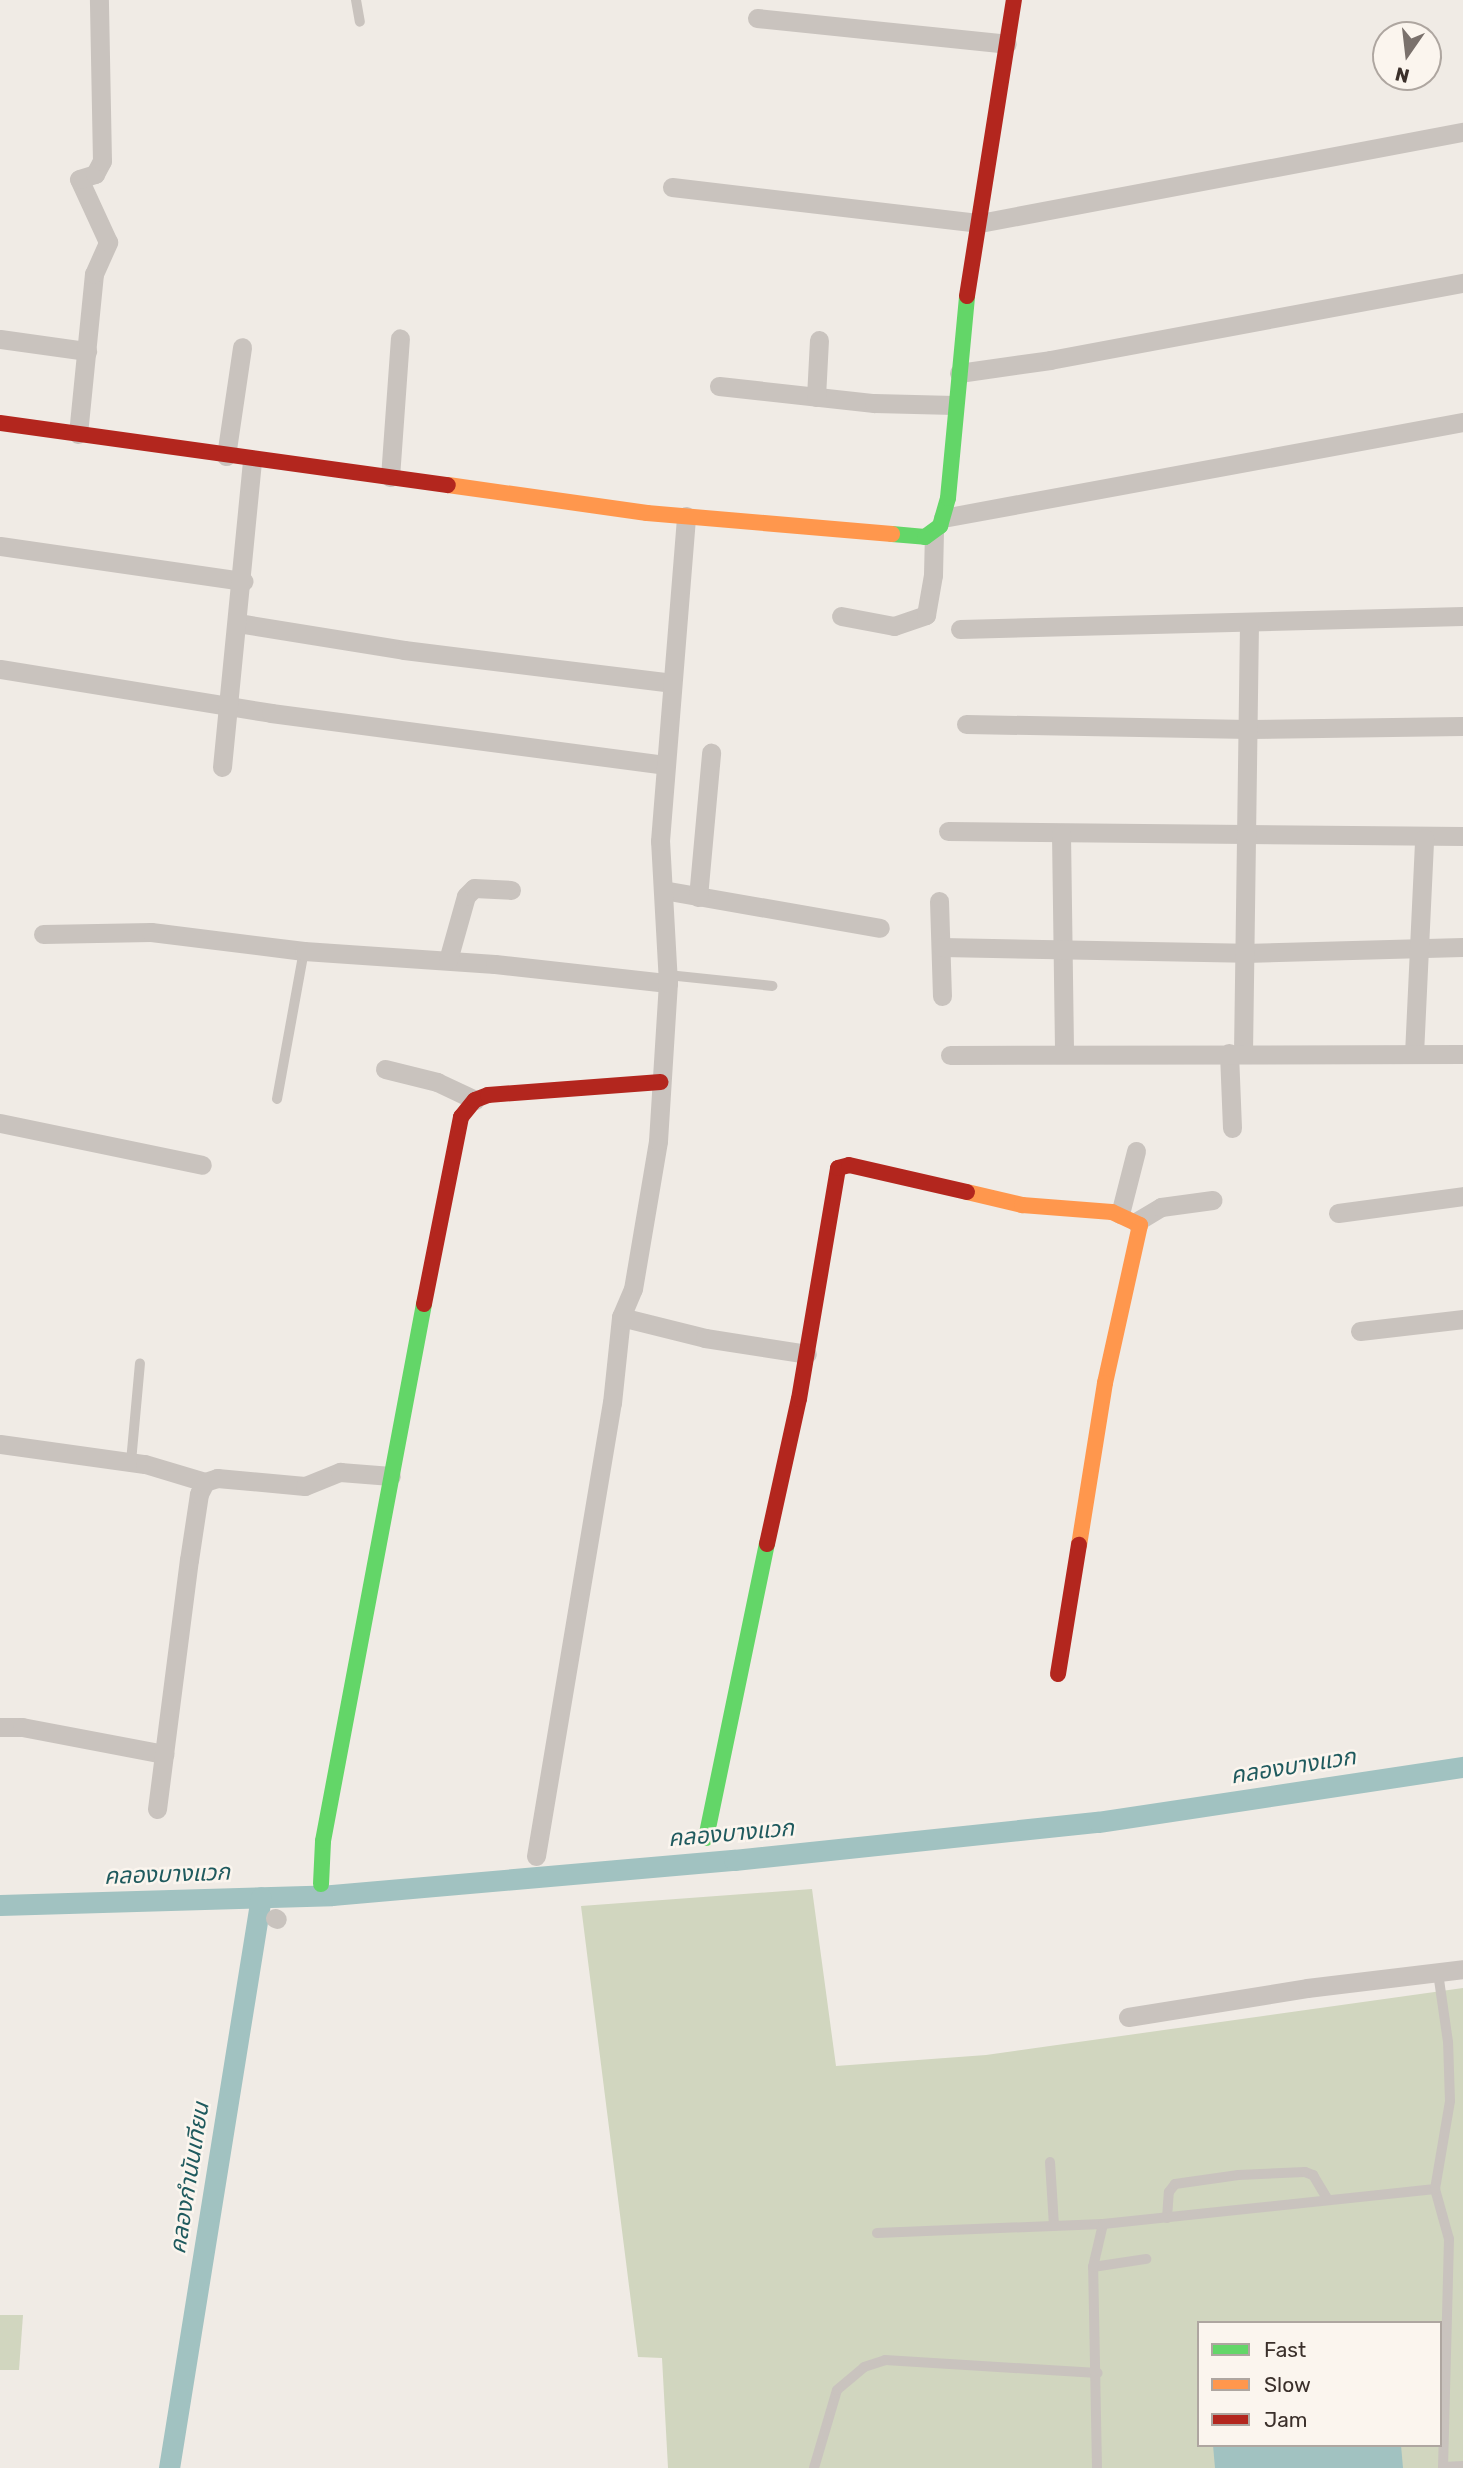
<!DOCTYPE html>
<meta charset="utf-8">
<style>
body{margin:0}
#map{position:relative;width:1463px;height:2468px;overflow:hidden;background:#f0ebe5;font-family:Rubik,"Noto Sans Thai",sans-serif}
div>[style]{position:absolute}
.green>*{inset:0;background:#d1d6bf}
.water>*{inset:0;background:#a1c2c1}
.canal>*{height:21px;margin:-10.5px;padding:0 10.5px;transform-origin:10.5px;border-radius:10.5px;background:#a1c2c1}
.lane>*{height:10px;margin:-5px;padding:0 5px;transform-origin:5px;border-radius:5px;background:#c9c3be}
.street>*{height:19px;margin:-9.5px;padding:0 9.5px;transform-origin:9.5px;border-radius:9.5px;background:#c9c3be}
.fast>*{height:16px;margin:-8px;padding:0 8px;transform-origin:8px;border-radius:8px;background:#63d668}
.slow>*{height:16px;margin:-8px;padding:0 8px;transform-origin:8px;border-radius:8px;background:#ff974d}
.jam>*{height:16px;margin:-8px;padding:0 8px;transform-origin:8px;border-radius:8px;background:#b3261e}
span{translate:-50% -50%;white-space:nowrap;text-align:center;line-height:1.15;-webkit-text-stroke:5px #fbf5ee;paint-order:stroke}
.water-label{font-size:23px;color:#1f5a5e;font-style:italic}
.legend{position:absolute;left:1197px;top:2321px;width:245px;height:126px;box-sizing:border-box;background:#fbf5ee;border:2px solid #aea6a0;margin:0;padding:9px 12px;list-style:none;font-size:21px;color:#3b302b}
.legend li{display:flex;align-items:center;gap:14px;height:35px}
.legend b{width:35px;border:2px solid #aea6a0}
.north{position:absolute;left:1372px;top:21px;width:70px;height:70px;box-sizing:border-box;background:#fbf5ee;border:2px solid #aea6a0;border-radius:50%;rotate:194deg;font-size:19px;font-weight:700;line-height:28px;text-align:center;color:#3b302b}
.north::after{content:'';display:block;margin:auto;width:24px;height:32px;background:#7a716c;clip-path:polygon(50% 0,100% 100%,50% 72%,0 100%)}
</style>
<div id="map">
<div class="green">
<div style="clip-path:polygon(evenodd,812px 1889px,836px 2066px,986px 2055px,1463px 1988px,1463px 2468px,668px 2468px,662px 2358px,638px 2357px,581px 1906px,812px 1889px,1199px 2323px,1440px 2323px,1440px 2445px,1199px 2445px,1199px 2323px)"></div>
<div style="clip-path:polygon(0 2315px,23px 2315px,19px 2370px,0 2370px)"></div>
</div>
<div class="water">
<div style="clip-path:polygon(1213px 2445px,1401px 2445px,1403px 2468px,1215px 2468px)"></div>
</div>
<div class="canal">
<div style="left:0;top:1905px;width:332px;rotate:-1.7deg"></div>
<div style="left:332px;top:1895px;width:404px;rotate:-5deg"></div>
<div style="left:734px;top:1860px;width:366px;rotate:-6deg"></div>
<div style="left:1098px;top:1822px;width:369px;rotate:-8.6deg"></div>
<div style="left:169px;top:2468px;width:578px;rotate:-80.85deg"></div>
</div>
<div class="lane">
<div style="left:356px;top:0;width:22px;rotate:80deg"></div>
<div style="left:668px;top:975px;width:105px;rotate:6deg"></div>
<div style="left:277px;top:1099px;width:150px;rotate:-79.7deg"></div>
<div style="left:131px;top:1462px;width:99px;rotate:-84.8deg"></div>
<div style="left:1050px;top:2162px;width:64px;rotate:86.4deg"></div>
<div style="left:1435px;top:2189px;width:52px;rotate:74.4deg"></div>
<div style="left:1449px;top:2239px;width:228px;rotate:91.5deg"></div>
<div style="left:1443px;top:2467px;width:20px;rotate:-3deg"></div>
<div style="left:1167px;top:2218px;width:26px;rotate:-86deg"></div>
<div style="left:1169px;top:2192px;width:10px;rotate:-53deg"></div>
<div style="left:1175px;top:2184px;width:64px;rotate:-8.1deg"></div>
<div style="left:1238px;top:2175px;width:67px;rotate:-2.6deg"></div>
<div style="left:1305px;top:2172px;width:9px;rotate:21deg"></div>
<div style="left:1313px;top:2175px;width:29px;rotate:59deg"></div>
<div style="left:877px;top:2233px;width:226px;rotate:-2.3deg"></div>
<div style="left:1093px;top:2267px;width:54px;rotate:-8.6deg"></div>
<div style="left:814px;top:2468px;width:81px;rotate:-73.6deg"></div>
<div style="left:837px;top:2390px;width:35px;rotate:-40deg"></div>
<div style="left:864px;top:2367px;width:22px;rotate:-18deg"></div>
<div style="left:885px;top:2360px;width:213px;rotate:3.5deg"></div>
<div style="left:1097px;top:2468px;width:201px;rotate:-91.1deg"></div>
<div style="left:1093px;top:2267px;width:44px;rotate:-76.9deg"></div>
<div style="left:1103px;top:2224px;width:334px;rotate:-6deg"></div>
<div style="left:1435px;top:2189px;width:89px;rotate:-80.3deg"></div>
<div style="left:1450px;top:2101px;width:59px;rotate:-91.9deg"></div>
<div style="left:1448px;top:2042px;width:70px;rotate:-98.2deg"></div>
</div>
<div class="street">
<div style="left:757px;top:18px;width:251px;rotate:5.9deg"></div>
<div style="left:672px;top:187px;width:310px;rotate:6.7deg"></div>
<div style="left:980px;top:223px;width:491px;rotate:-10.7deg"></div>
<div style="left:0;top:339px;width:88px;rotate:7.9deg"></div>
<div style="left:959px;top:373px;width:92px;rotate:-8.1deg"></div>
<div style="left:1050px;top:360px;width:420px;rotate:-10.6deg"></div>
<div style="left:719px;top:386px;width:156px;rotate:6.3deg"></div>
<div style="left:874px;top:403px;width:80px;rotate:1.4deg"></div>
<div style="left:816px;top:397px;width:57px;rotate:-87deg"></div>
<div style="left:78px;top:434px;width:161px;rotate:-84.3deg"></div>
<div style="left:94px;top:274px;width:35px;rotate:-66deg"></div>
<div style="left:108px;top:242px;width:69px;rotate:-114.7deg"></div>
<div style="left:79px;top:179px;width:17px;rotate:-17deg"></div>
<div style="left:95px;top:174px;width:15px;rotate:-62deg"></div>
<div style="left:102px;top:161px;width:161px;rotate:-91.1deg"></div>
<div style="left:226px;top:456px;width:110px;rotate:-81.6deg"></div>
<div style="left:390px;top:477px;width:139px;rotate:-85.9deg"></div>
<div style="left:943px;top:518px;width:529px;rotate:-10.46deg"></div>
<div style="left:0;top:546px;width:246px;rotate:8.2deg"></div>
<div style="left:841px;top:616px;width:54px;rotate:10.7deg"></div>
<div style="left:894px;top:626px;width:34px;rotate:-19deg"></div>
<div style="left:926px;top:615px;width:41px;rotate:-80.1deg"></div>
<div style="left:933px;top:575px;width:43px;rotate:-88.7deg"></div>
<div style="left:238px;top:623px;width:168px;rotate:9.2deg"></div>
<div style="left:404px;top:650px;width:269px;rotate:7deg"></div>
<div style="left:960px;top:629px;width:503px;rotate:-1.48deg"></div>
<div style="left:0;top:669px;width:275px;rotate:9.2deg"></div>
<div style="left:271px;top:713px;width:397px;rotate:7.5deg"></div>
<div style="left:966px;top:724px;width:283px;rotate:1deg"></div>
<div style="left:1249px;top:729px;width:214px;rotate:-0.8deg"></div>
<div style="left:222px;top:767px;width:308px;rotate:-84.4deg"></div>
<div style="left:948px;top:831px;width:515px;rotate:0.56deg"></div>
<div style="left:1061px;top:834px;width:220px;rotate:89.2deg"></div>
<div style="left:663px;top:890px;width:220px;rotate:9.9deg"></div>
<div style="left:698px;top:897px;width:145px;rotate:-84.8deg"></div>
<div style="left:939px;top:901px;width:95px;rotate:88.2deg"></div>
<div style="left:43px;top:934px;width:108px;rotate:-1.1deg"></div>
<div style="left:151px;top:932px;width:154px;rotate:7.1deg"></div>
<div style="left:304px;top:951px;width:191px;rotate:3.9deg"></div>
<div style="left:495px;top:964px;width:174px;rotate:6.3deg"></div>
<div style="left:942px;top:947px;width:302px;rotate:1.1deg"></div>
<div style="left:1244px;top:953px;width:219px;rotate:-1.6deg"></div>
<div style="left:448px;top:960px;width:66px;rotate:-74.3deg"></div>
<div style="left:466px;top:896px;width:11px;rotate:-45deg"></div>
<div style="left:474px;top:888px;width:37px;rotate:3deg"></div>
<div style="left:1229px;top:1053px;width:75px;rotate:87.7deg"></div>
<div style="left:1243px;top:1053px;width:430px;rotate:-89.2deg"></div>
<div style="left:1414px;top:1054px;width:216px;rotate:-87.3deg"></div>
<div style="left:950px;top:1055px;width:513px;rotate:-0.11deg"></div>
<div style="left:385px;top:1069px;width:54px;rotate:14deg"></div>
<div style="left:437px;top:1082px;width:42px;rotate:25.3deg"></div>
<div style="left:0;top:1123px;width:206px;rotate:11.7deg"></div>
<div style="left:1338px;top:1213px;width:126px;rotate:-7.7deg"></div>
<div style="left:1120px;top:1214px;width:65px;rotate:-75.7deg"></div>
<div style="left:1136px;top:1222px;width:29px;rotate:-31deg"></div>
<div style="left:1161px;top:1207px;width:52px;rotate:-7.7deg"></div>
<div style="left:621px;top:1317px;width:87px;rotate:14deg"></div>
<div style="left:705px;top:1338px;width:103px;rotate:8.9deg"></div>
<div style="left:1360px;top:1331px;width:104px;rotate:-6.6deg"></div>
<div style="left:0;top:1444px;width:146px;rotate:7.9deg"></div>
<div style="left:145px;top:1464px;width:63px;rotate:16.7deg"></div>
<div style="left:0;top:1727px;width:22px"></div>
<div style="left:22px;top:1727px;width:145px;rotate:10.8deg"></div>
<div style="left:157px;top:1809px;width:251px;rotate:-82.7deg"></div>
<div style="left:189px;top:1560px;width:67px;rotate:-81.4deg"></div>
<div style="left:199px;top:1494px;width:13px;rotate:-63deg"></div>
<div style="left:205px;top:1482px;width:13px;rotate:-18deg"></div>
<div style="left:217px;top:1478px;width:88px;rotate:5.2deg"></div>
<div style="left:305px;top:1486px;width:38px;rotate:-22deg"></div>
<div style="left:340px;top:1472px;width:51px;rotate:4.5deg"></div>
<div style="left:536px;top:1856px;width:459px;rotate:-80.5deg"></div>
<div style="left:612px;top:1403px;width:86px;rotate:-84deg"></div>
<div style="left:621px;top:1317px;width:30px;rotate:-67deg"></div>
<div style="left:633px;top:1289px;width:150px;rotate:-80.4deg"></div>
<div style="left:658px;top:1141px;width:158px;rotate:-86.4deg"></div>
<div style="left:668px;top:983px;width:142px;rotate:-93.2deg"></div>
<div style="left:660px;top:841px;width:326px;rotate:-85.4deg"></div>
<div style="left:275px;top:1918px;width:2px;rotate:27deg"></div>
<div style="left:1128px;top:2017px;width:181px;rotate:-9.2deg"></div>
<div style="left:1307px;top:1988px;width:157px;rotate:-6.9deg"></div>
</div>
<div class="fast">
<div style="left:892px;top:534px;width:33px;rotate:5deg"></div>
<div style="left:925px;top:537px;width:19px;rotate:-36deg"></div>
<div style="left:940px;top:526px;width:29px;rotate:-74deg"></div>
<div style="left:948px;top:498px;width:203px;rotate:-84.6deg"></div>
<div style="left:706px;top:1838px;width:300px;rotate:-78.3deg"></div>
<div style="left:321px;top:1884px;width:43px;rotate:-87.3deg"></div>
<div style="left:323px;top:1841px;width:546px;rotate:-79.35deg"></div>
</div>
<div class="slow">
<div style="left:448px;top:485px;width:201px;rotate:8deg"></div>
<div style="left:647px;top:513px;width:246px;rotate:4.9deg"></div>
<div style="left:967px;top:1192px;width:57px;rotate:13.3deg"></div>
<div style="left:1022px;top:1205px;width:90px;rotate:4.4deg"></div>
<div style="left:1112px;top:1212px;width:31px;rotate:25deg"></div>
<div style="left:1140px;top:1225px;width:162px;rotate:102.5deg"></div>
<div style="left:1105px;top:1383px;width:164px;rotate:99.1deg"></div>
</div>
<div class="jam">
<div style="left:967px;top:296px;width:300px;rotate:-81deg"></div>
<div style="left:0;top:423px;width:452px;rotate:7.9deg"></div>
<div style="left:424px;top:1304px;width:191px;rotate:-78.8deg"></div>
<div style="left:461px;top:1117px;width:22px;rotate:-51deg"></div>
<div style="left:475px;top:1100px;width:14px;rotate:-21deg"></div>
<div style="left:488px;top:1095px;width:173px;rotate:-4.3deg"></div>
<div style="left:767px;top:1544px;width:148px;rotate:-77.6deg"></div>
<div style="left:799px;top:1399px;width:234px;rotate:-80.4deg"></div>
<div style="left:838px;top:1168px;width:11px;rotate:-15deg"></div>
<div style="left:849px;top:1165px;width:121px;rotate:12.9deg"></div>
<div style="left:1058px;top:1674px;width:131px;rotate:-80.8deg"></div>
</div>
<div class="water-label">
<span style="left:1293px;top:1766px;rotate:-9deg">คลองบางแวก</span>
<span style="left:731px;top:1833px;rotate:-5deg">คลองบางแวก</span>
<span style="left:167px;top:1874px;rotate:-2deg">คลองบางแวก</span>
<span style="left:189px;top:2178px;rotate:-81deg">คลองกำนันเทียน</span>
</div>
<ul class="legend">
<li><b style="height:9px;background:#63d668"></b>Fast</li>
<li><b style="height:9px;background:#ff974d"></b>Slow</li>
<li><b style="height:9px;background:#b3261e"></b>Jam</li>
</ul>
<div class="north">N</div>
</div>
